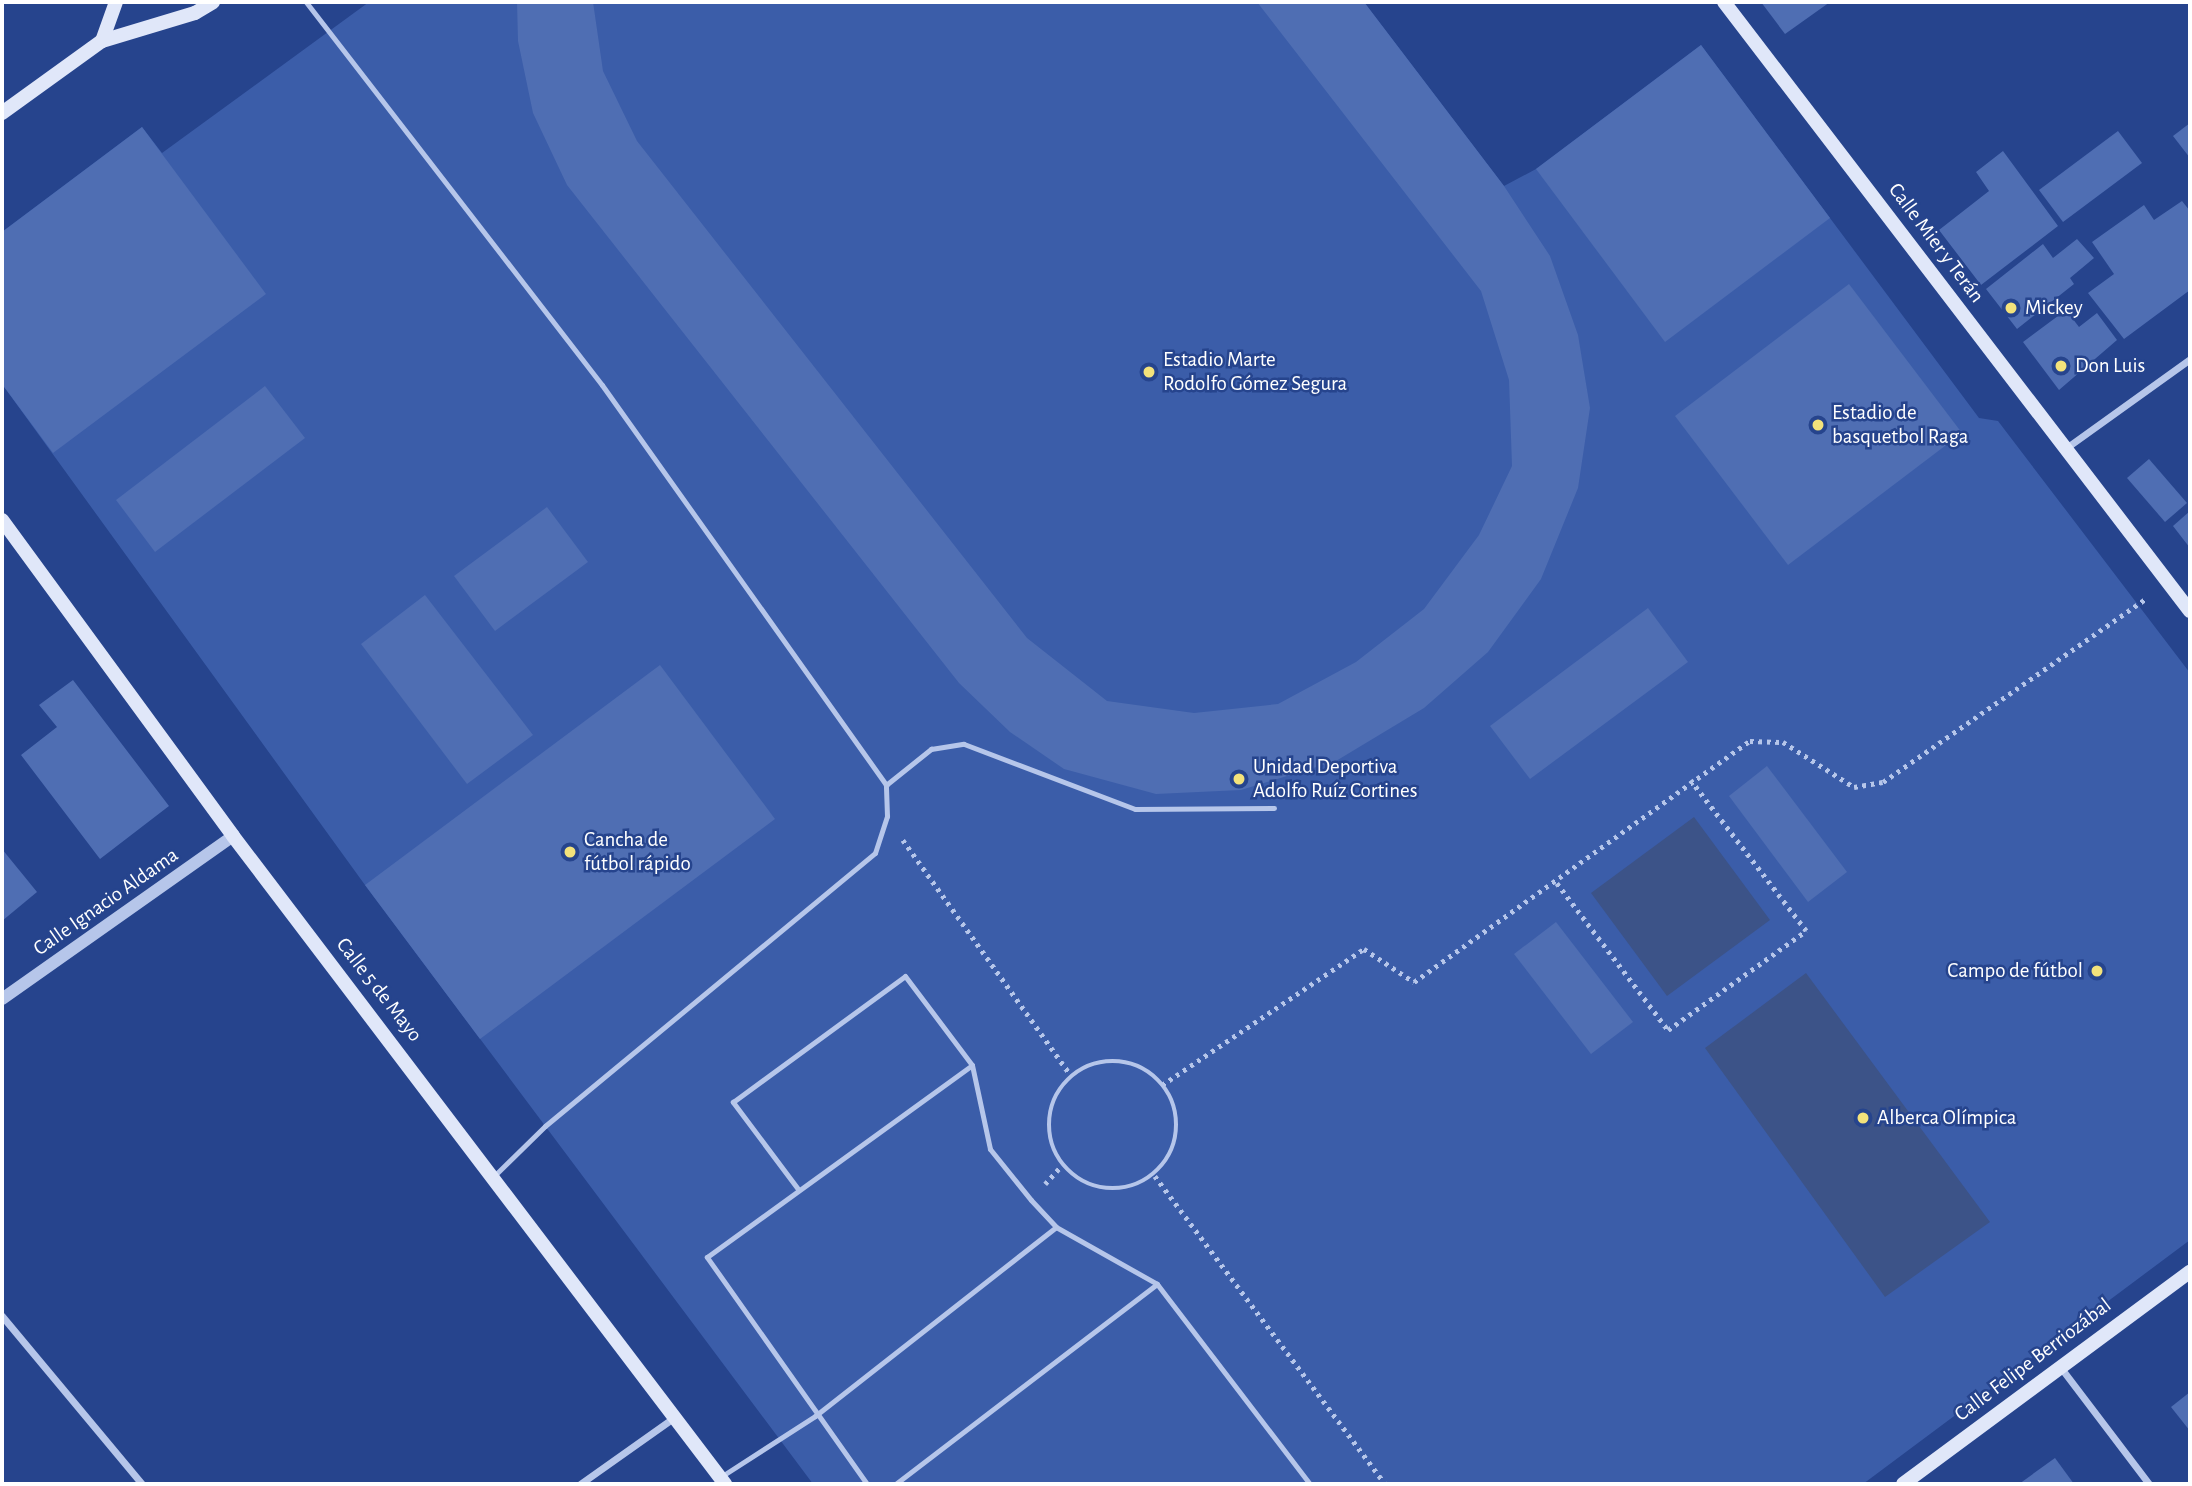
<!DOCTYPE html>
<meta charset="utf-8">
<style>
body{margin:0}
#map{position:relative;width:2192px;height:1486px;overflow:hidden;background:#26448d;font-family:"Alegreya Sans",sans-serif}
div>[style]{position:absolute}
.green>*{inset:0;background:#3b5da9}
.water>*{inset:0;background:#3c5388}
.building>*{inset:0;background:#4f6eb3}
.path>*{height:4.5px;margin-top:-2.25px;transform-origin:0;background:repeating-linear-gradient(90deg,#b6c6ea 0 3.5px,transparent 0 8.5px)}
.path>.ring{margin:-2.25px;padding:0;box-sizing:content-box;background:none;border:4.5px solid #b6c6ea;border-radius:50%}
.service>*{height:5px;margin:-2.5px;padding:0 2.5px;transform-origin:2.5px;border-radius:2.5px;background:#b6c6ea}
.minor>*{height:7px;margin:-3.5px;padding:0 3.5px;transform-origin:3.5px;border-radius:3.5px;background:#b6c6ea}
.tertiary>*{height:12px;margin:-6px;padding:0 6px;transform-origin:6px;border-radius:6px;background:#b6c6ea}
.secondary>*{height:14px;margin:-7px;padding:0 7px;transform-origin:7px;border-radius:7px;background:#e0e7f9}
.dots>*{width:19px;height:19px;translate:-50% -50%;box-sizing:border-box;border:4px solid #26448d;border-radius:50%}
span{translate:-50% -50%;white-space:nowrap;text-align:center;line-height:1.15;-webkit-text-stroke:5px #26448d;paint-order:stroke}
.street-label{font-size:21px;color:#fff}
.poi-label{font-size:21px;color:#fff}
.left{translate:0 -50%;text-align:left}
.right{translate:-100% -50%;text-align:right}
.frame{position:absolute;inset:0;border:4px solid #fff;pointer-events:none}
</style>
<div id="map">
<div class="green">
<div style="clip-path:polygon(369px 2px,1364px 2px,1504px 186px,1536px 169px,1701px 45px,1979px 418px,1998px 421px,2190px 673px,2190px 1240px,1863px 1484px,813px 1484px,365px 885px,2px 384px,2px 232px,142px 127px,162px 153px)"></div>
</div>
<div class="water">
<div style="clip-path:polygon(1694px 817px,1770px 920px,1667px 996px,1591px 893px)"></div>
<div style="clip-path:polygon(1806px 973px,1990px 1222px,1885px 1297px,1705px 1048px)"></div>
</div>
<div class="building">
<div style="clip-path:polygon(517px 2px,593px 2px,603px 71px,637px 141px,1027px 638px,1107px 701px,1194px 713px,1278px 704px,1356px 662px,1424px 609px,1479px 535px,1512px 466px,1509px 380px,1481px 291px,1257px 2px,1364px 2px,1504px 186px,1550px 256px,1578px 335px,1590px 408px,1578px 488px,1541px 579px,1488px 652px,1424px 708px,1336px 761px,1241px 790px,1156px 794px,1064px 769px,1010px 732px,959px 683px,567px 185px,533px 113px,518px 41px)"></div>
<div style="clip-path:polygon(1761px 2px,1830px 2px,1785px 34px)"></div>
<div style="clip-path:polygon(1701px 45px,1830px 218px,1665px 342px,1536px 169px)"></div>
<div style="clip-path:polygon(2190px 123px,2190px 158px,2173px 136px)"></div>
<div style="clip-path:polygon(142px 127px,266px 294px,53px 453px,2px 384px,2px 232px)"></div>
<div style="clip-path:polygon(2118px 131px,2142px 163px,2063px 222px,2039px 190px)"></div>
<div style="clip-path:polygon(2003px 151px,2058px 226px,1981px 285px,1939px 230px,1989px 191px,1976px 172px)"></div>
<div style="clip-path:polygon(2182px 201px,2190px 211px,2190px 290px,2124px 339px,2088px 293px,2114px 274px,2092px 242px,2144px 205px,2154px 220px)"></div>
<div style="clip-path:polygon(2077px 239px,2094px 258px,2070px 278px,2074px 284px,2017px 329px,1986px 289px,2043px 244px,2053px 258px)"></div>
<div style="clip-path:polygon(1849px 284px,1962px 433px,1788px 565px,1675px 416px)"></div>
<div style="clip-path:polygon(2066px 310px,2079px 327px,2097px 313px,2117px 340px,2059px 390px,2023px 342px)"></div>
<div style="clip-path:polygon(265px 386px,305px 438px,155px 552px,116px 500px)"></div>
<div style="clip-path:polygon(2149px 459px,2187px 503px,2165px 522px,2127px 478px)"></div>
<div style="clip-path:polygon(547px 507px,588px 562px,495px 631px,454px 576px)"></div>
<div style="clip-path:polygon(2190px 511px,2190px 548px,2173px 526px)"></div>
<div style="clip-path:polygon(425px 595px,533px 735px,467px 784px,361px 644px)"></div>
<div style="clip-path:polygon(1648px 608px,1688px 662px,1530px 779px,1490px 726px)"></div>
<div style="clip-path:polygon(660px 665px,775px 819px,480px 1039px,365px 885px)"></div>
<div style="clip-path:polygon(73px 680px,169px 806px,100px 859px,21px 755px,57px 727px,39px 705px)"></div>
<div style="clip-path:polygon(1767px 766px,1847px 872px,1808px 902px,1729px 796px)"></div>
<div style="clip-path:polygon(2px 849px,37px 892px,2px 921px)"></div>
<div style="clip-path:polygon(1556px 922px,1633px 1022px,1591px 1054px,1514px 954px)"></div>
<div style="clip-path:polygon(2190px 1392px,2190px 1431px,2171px 1407px)"></div>
<div style="clip-path:polygon(2055px 1458px,2074px 1484px,2019px 1484px)"></div>
</div>
<div class="path">
<div style="left:903px;top:840px;width:287px;rotate:54.5deg"></div>
<div style="left:1557px;top:883px;width:184px;rotate:52.9deg"></div>
<div style="left:1668px;top:1030px;width:170px;rotate:-35.7deg"></div>
<div style="left:1806px;top:931px;width:190px;rotate:-127.5deg"></div>
<div class="ring" style="left:1049px;top:1061px;width:123.5px;height:123.5px"></div>
<div style="left:1162px;top:1085px;width:244px;rotate:-34deg"></div>
<div style="left:1364px;top:949px;width:60px;rotate:33.4deg"></div>
<div style="left:1414px;top:982px;width:413px;rotate:-35.7deg"></div>
<div style="left:1750px;top:741px;width:33px;rotate:2deg"></div>
<div style="left:1783px;top:742px;width:84px;rotate:32.4deg"></div>
<div style="left:1854px;top:787px;width:29px;rotate:-10deg"></div>
<div style="left:1883px;top:782px;width:322px;rotate:-34.9deg"></div>
<div style="left:1155px;top:1176px;width:384px;rotate:53.2deg"></div>
<div style="left:1045px;top:1184px;width:27px;rotate:-48deg"></div>
</div>
<div class="service">
<div style="left:306px;top:2px;width:484px;rotate:52.3deg"></div>
<div style="left:602px;top:385px;width:491px;rotate:54.6deg"></div>
<div style="left:886px;top:785px;width:58px;rotate:-38.7deg"></div>
<div style="left:931px;top:749px;width:33px;rotate:-9deg"></div>
<div style="left:964px;top:744px;width:183px;rotate:20.8deg"></div>
<div style="left:1135px;top:809px;width:139px;rotate:-0.4deg"></div>
<div style="left:495px;top:1175px;width:70px;rotate:-44.4deg"></div>
<div style="left:545px;top:1126px;width:428px;rotate:-39.6deg"></div>
<div style="left:875px;top:853px;width:39px;rotate:-72deg"></div>
<div style="left:887px;top:816px;width:31px;rotate:-92deg"></div>
<div style="left:798px;top:1189px;width:109px;rotate:-126.8deg"></div>
<div style="left:733px;top:1102px;width:213px;rotate:-36.2deg"></div>
<div style="left:905px;top:976px;width:111px;rotate:53deg"></div>
<div style="left:972px;top:1065px;width:86px;rotate:77.9deg"></div>
<div style="left:990px;top:1149px;width:65px;rotate:51.2deg"></div>
<div style="left:1031px;top:1200px;width:37px;rotate:47deg"></div>
<div style="left:1056px;top:1227px;width:116px;rotate:29.4deg"></div>
<div style="left:1157px;top:1284px;width:330px;rotate:142.6deg"></div>
<div style="left:1157px;top:1284px;width:252px;rotate:52.6deg"></div>
<div style="left:722px;top:1476px;width:111px;rotate:-32.8deg"></div>
<div style="left:815px;top:1416px;width:306px;rotate:-38.1deg"></div>
<div style="left:867px;top:1484px;width:278px;rotate:-125.2deg"></div>
<div style="left:707px;top:1257px;width:327px;rotate:-35.9deg"></div>
</div>
<div class="minor">
<div style="left:2066px;top:448px;width:153px;rotate:-35.7deg"></div>
<div style="left:2px;top:1316px;width:219px;rotate:50.2deg"></div>
<div style="left:2061px;top:1368px;width:146px;rotate:52.8deg"></div>
<div style="left:580px;top:1484px;width:118px;rotate:-35.3deg"></div>
</div>
<div class="tertiary">
<div style="left:2px;top:999px;width:283px;rotate:-35.2deg"></div>
</div>
<div class="secondary">
<div style="left:1724px;top:2px;width:767px;rotate:52.58deg"></div>
<div style="left:102px;top:41px;width:41px;rotate:-70.3deg"></div>
<div style="left:2px;top:113px;width:123px;rotate:-35.8deg"></div>
<div style="left:102px;top:41px;width:97px;rotate:-16.8deg"></div>
<div style="left:195px;top:13px;width:21px;rotate:-31deg"></div>
<div style="left:2px;top:520px;width:391px;rotate:53.8deg"></div>
<div style="left:233px;top:836px;width:814px;rotate:52.79deg"></div>
<div style="left:1903px;top:1484px;width:357px;rotate:-36.5deg"></div>
</div>
<div class="dots">
<div style="left:2011px;top:308px;background:#f3e27b"></div>
<div style="left:2061px;top:366px;background:#f3e27b"></div>
<div style="left:1149px;top:372px;background:#f3e27b"></div>
<div style="left:1818px;top:425px;background:#f3e27b"></div>
<div style="left:1239px;top:779px;background:#f3e27b"></div>
<div style="left:570px;top:852px;background:#f3e27b"></div>
<div style="left:2097px;top:971px;background:#f3e27b"></div>
<div style="left:1863px;top:1118px;background:#f3e27b"></div>
</div>
<div class="street-label">
<span style="left:1936px;top:243px;rotate:53deg">Calle Mier y Terán</span>
<span style="left:106px;top:902px;rotate:-35deg">Calle Ignacio Aldama</span>
<span style="left:379px;top:990px;rotate:52deg">Calle 5 de Mayo</span>
<span style="left:2033px;top:1360px;rotate:-37deg">Calle Felipe Berriozábal</span>
</div>
<div class="poi-label">
<span class="left" style="left:2025px;top:308px">Mickey</span>
<span class="left" style="left:1163px;top:372px">Estadio Marte<br>Rodolfo Gómez Segura</span>
<span class="left" style="left:2075px;top:366px">Don Luis</span>
<span class="left" style="left:1832px;top:425px">Estadio de<br>basquetbol Raga</span>
<span class="left" style="left:1253px;top:779px">Unidad Deportiva<br>Adolfo Ruíz Cortines</span>
<span class="left" style="left:584px;top:852px">Cancha de<br>fútbol rápido</span>
<span class="right" style="left:2083px;top:971px">Campo de fútbol</span>
<span class="left" style="left:1877px;top:1118px">Alberca Olímpica</span>
</div>
<div class="frame"></div>
</div>
